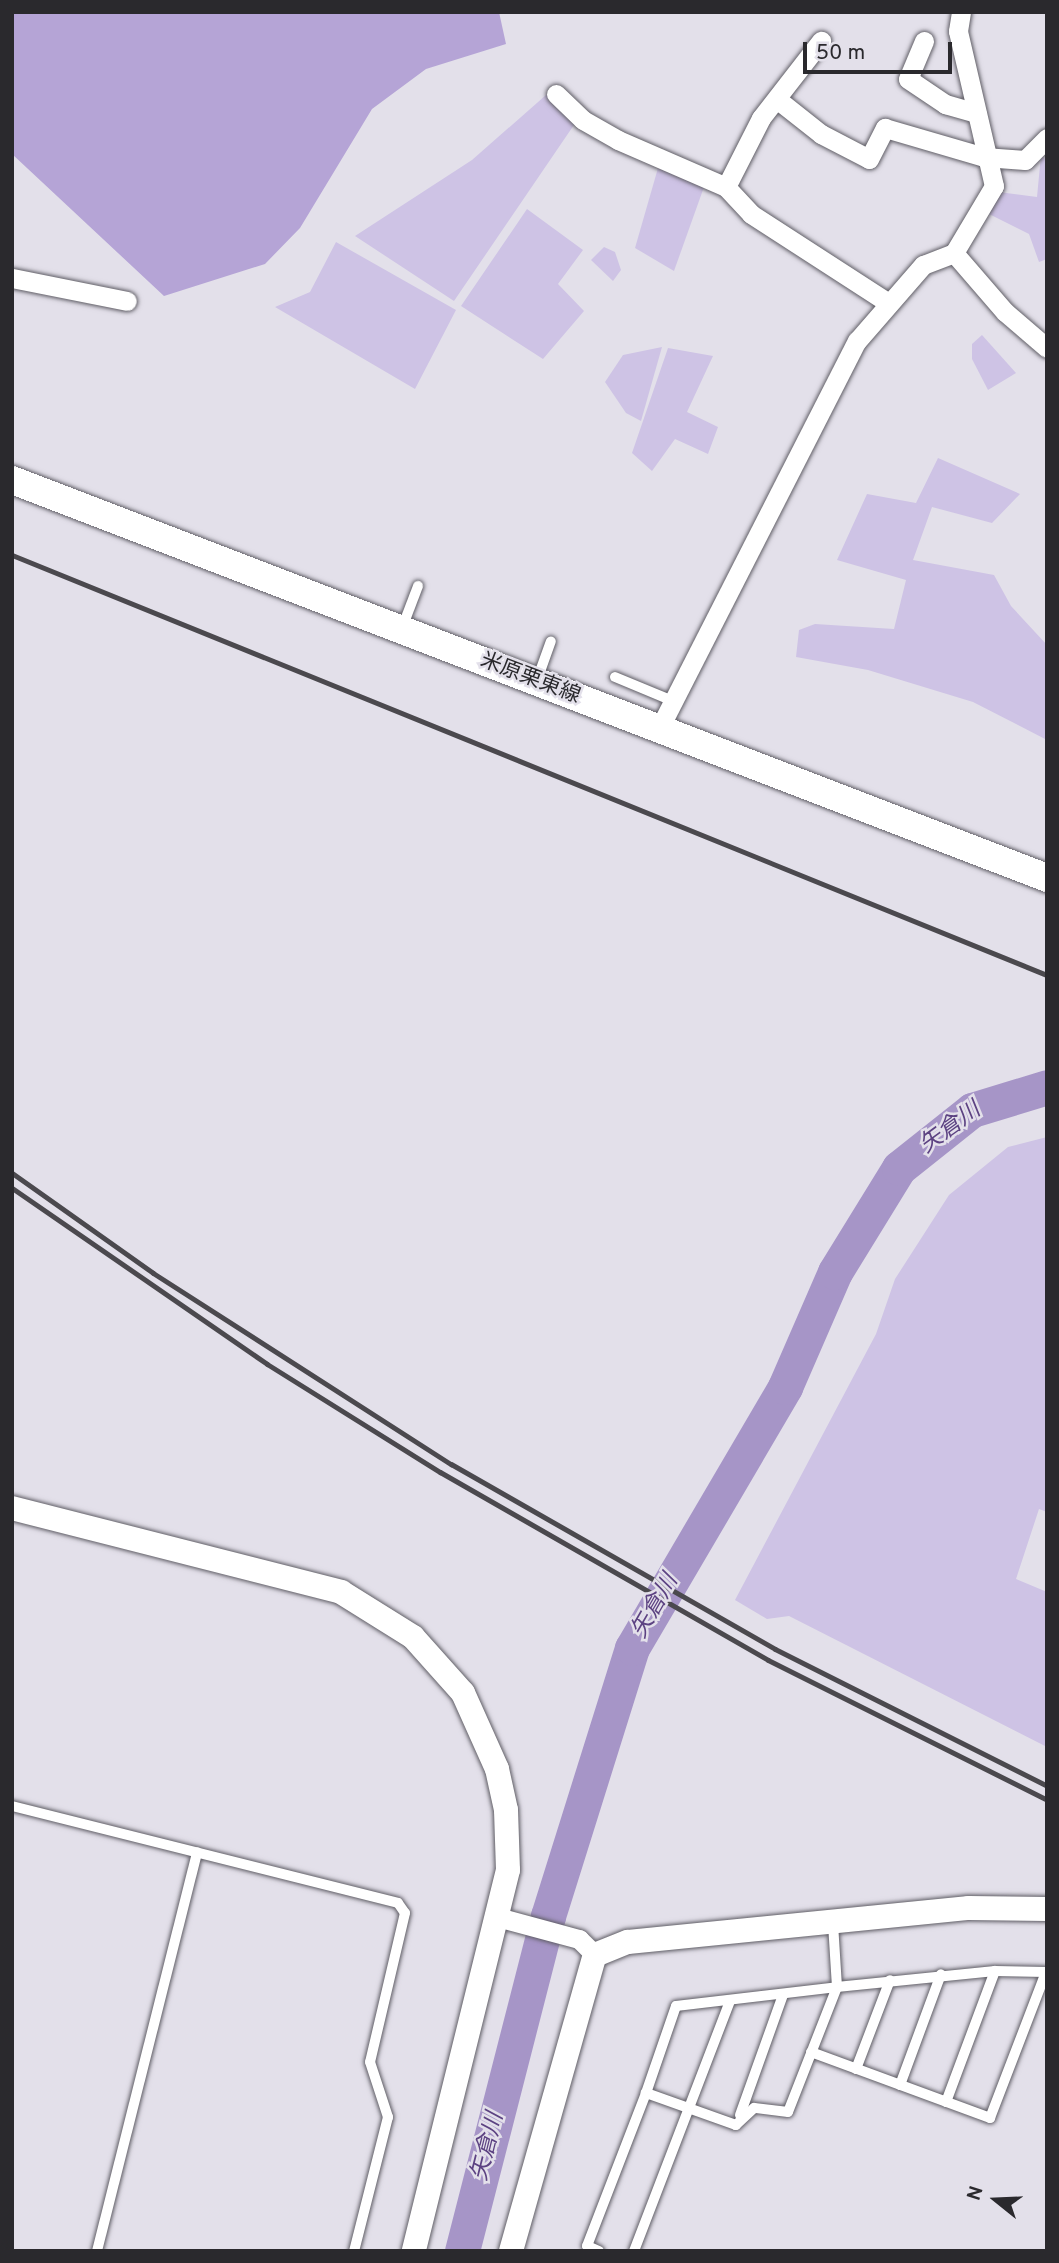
<!DOCTYPE html>
<meta charset="utf-8">
<style>
body{margin:0}
#map{position:relative;width:1059px;height:2263px;overflow:hidden;background:#e3e0ea;font-family:Overpass,"Noto Sans JP",sans-serif}
div>[style]{position:absolute}
.green>*{inset:0;background:#cec3e5}
.forest>*{inset:0;background:#b5a4d6}
.river>*{height:35px;margin:-17.5px;padding:0 17.5px;transform-origin:17.5px;border-radius:17.5px;background:#a695c7}
.roads{filter:drop-shadow(0 0 2px #605e66) drop-shadow(0 0 2px #605e66)}
.service>*{height:10px;margin:-5px;padding:0 5px;transform-origin:5px;border-radius:5px;background:#fff}
.minor>*{height:19px;margin:-9.5px;padding:0 9.5px;transform-origin:9.5px;border-radius:9.5px;background:#fff}
.tertiary>*{height:24px;margin:-12px;padding:0 12px;transform-origin:12px;border-radius:12px;background:#fff}
.secondary>*{height:28px;margin:-14px;padding:0 14px;transform-origin:14px;border-radius:14px;background:#fff}
.rail>*{height:5px;margin:-2.5px;padding:0 2.5px;transform-origin:2.5px;border-radius:2.5px;background:#4b494e}
span{translate:-50% -50%;white-space:nowrap;text-align:center;line-height:1.15;-webkit-text-stroke:5px #e3e0ea;paint-order:stroke}
.street-label{font-size:21px;color:#2a292d}
.water-label{font-size:23px;color:#5c4282;font-style:italic}
.frame{position:absolute;inset:0;border:14px solid #2a292d;pointer-events:none}
.north{position:absolute;left:961px;top:2165px;width:70px;height:70px;-webkit-text-stroke:5px #e3e0ea;paint-order:stroke;rotate:288deg;font-size:19px;font-weight:700;line-height:28px;text-align:center;color:#2a292d}
.north::after{content:'';display:block;margin:auto;width:24px;height:32px;background:#2a292d;clip-path:polygon(50% 0,100% 100%,50% 72%,0 100%)}
.scale{position:absolute;left:803px;top:42px;width:149px;height:32px;box-sizing:border-box;border:4px solid #2a292d;border-top:0;padding-left:9px;font-size:21px;line-height:24px;white-space:nowrap;color:#2a292d;-webkit-text-stroke:5px #e3e0ea;paint-order:stroke}
</style>
<div id="map">
<div class="green">
<div style="clip-path:polygon(546px 95px,578px 119px,454px 301px,355px 236px,472px 160px)"></div>
<div style="clip-path:polygon(1041px 155px,1047px 161px,1047px 259px,1039px 262px,1029px 234px,985px 212px,998px 192px,1037px 197px)"></div>
<div style="clip-path:polygon(658px 168px,704px 187px,674px 271px,635px 248px)"></div>
<div style="clip-path:polygon(527px 209px,583px 250px,558px 284px,584px 311px,543px 359px,461px 306px)"></div>
<div style="clip-path:polygon(336px 242px,456px 310px,415px 389px,275px 307px,310px 292px)"></div>
<div style="clip-path:polygon(604px 247px,615px 252px,621px 270px,613px 281px,591px 260px)"></div>
<div style="clip-path:polygon(982px 335px,1016px 373px,988px 390px,972px 359px,972px 344px)"></div>
<div style="clip-path:polygon(662px 347px,641px 421px,626px 413px,605px 382px,623px 355px)"></div>
<div style="clip-path:polygon(668px 348px,713px 356px,687px 412px,718px 427px,708px 454px,675px 439px,652px 471px,632px 453px)"></div>
<div style="clip-path:polygon(938px 458px,1020px 494px,992px 523px,932px 507px,913px 560px,994px 575px,1011px 606px,1047px 645px,1047px 740px,973px 702px,868px 670px,796px 657px,799px 630px,815px 624px,894px 629px,906px 580px,837px 560px,867px 494px,916px 503px)"></div>
<div style="clip-path:polygon(1047px 1137px,1047px 1512px,1039px 1509px,1016px 1579px,1047px 1592px,1047px 1747px,789px 1616px,767px 1619px,735px 1600px,876px 1334px,895px 1279px,949px 1195px,1008px 1147px)"></div>
</div>
<div class="forest">
<div style="clip-path:polygon(12px 12px,499px 12px,506px 44px,426px 69px,372px 109px,300px 228px,265px 264px,164px 296px,12px 154px)"></div>
</div>
<div class="river">
<div style="left:462px;top:2251px;width:346px;rotate:-75.6deg"></div>
<div style="left:548px;top:1916px;width:281px;rotate:-72.6deg"></div>
<div style="left:632px;top:1648px;width:303px;rotate:-59.6deg"></div>
<div style="left:785px;top:1387px;width:125px;rotate:-66.5deg"></div>
<div style="left:835px;top:1272px;width:122px;rotate:-58.4deg"></div>
<div style="left:899px;top:1168px;width:93px;rotate:-38.5deg"></div>
<div style="left:972px;top:1110px;width:78px;rotate:-17deg"></div>
</div>
<div class="roads">
<div class="service">
<div style="left:402px;top:628px;width:45px;rotate:-69.1deg"></div>
<div style="left:615px;top:677px;width:63px;rotate:22.5deg"></div>
<div style="left:537px;top:680px;width:41px;rotate:-70.3deg"></div>
<div style="left:12px;top:1806px;width:398px;rotate:14.1deg"></div>
<div style="left:398px;top:1903px;width:12px;rotate:55deg"></div>
<div style="left:405px;top:1913px;width:153px;rotate:103.2deg"></div>
<div style="left:370px;top:2062px;width:58px;rotate:71.9deg"></div>
<div style="left:388px;top:2117px;width:138px;rotate:104.2deg"></div>
<div style="left:837px;top:1987px;width:134px;rotate:111.4deg"></div>
<div style="left:788px;top:2112px;width:34px;rotate:-173deg"></div>
<div style="left:754px;top:2108px;width:25px;rotate:137deg"></div>
<div style="left:736px;top:2125px;width:96px;rotate:-160.4deg"></div>
<div style="left:646px;top:2093px;width:92px;rotate:-71deg"></div>
<div style="left:676px;top:2006px;width:162px;rotate:-6.7deg"></div>
<div style="left:811px;top:2052px;width:191px;rotate:20.2deg"></div>
<div style="left:990px;top:2118px;width:156px;rotate:-69deg"></div>
<div style="left:1046px;top:1972px;width:51px;rotate:-178.9deg"></div>
<div style="left:995px;top:1971px;width:159px;rotate:174.2deg"></div>
<div style="left:837px;top:1987px;width:64px;rotate:-93.6deg"></div>
<div style="left:856px;top:2069px;width:95px;rotate:-69.1deg"></div>
<div style="left:900px;top:2085px;width:118px;rotate:-69.7deg"></div>
<div style="left:946px;top:2102px;width:140px;rotate:-69.5deg"></div>
<div style="left:740px;top:2115px;width:127px;rotate:-70.3deg"></div>
<div style="left:97px;top:2251px;width:411px;rotate:-75.9deg"></div>
<div style="left:599px;top:2251px;width:13px;rotate:-157deg"></div>
<div style="left:587px;top:2246px;width:164px;rotate:-68.9deg"></div>
<div style="left:634px;top:2251px;width:266px;rotate:-69deg"></div>
</div>
<div class="minor">
<div style="left:924px;top:41px;width:41px;rotate:112.8deg"></div>
<div style="left:908px;top:79px;width:45px;rotate:34deg"></div>
<div style="left:945px;top:104px;width:33px;rotate:16deg"></div>
<div style="left:556px;top:94px;width:37px;rotate:44deg"></div>
<div style="left:583px;top:120px;width:40px;rotate:29.7deg"></div>
<div style="left:618px;top:140px;width:118px;rotate:23.5deg"></div>
<div style="left:726px;top:187px;width:37px;rotate:47deg"></div>
<div style="left:751px;top:214px;width:162px;rotate:32.9deg"></div>
<div style="left:778px;top:100px;width:55px;rotate:38.3deg"></div>
<div style="left:821px;top:134px;width:54px;rotate:27.5deg"></div>
<div style="left:869px;top:159px;width:35px;rotate:-63deg"></div>
<div style="left:885px;top:128px;width:103px;rotate:16.3deg"></div>
<div style="left:984px;top:157px;width:41px;rotate:4.2deg"></div>
<div style="left:1025px;top:160px;width:31px;rotate:-45deg"></div>
<div style="left:726px;top:187px;width:77px;rotate:-63.1deg"></div>
<div style="left:761px;top:118px;width:98px;rotate:-52.1deg"></div>
<div style="left:954px;top:253px;width:78px;rotate:-59.2deg"></div>
<div style="left:994px;top:186px;width:159px;rotate:-103.1deg"></div>
<div style="left:958px;top:31px;width:19px;rotate:-81deg"></div>
<div style="left:954px;top:253px;width:78px;rotate:49.2deg"></div>
<div style="left:1005px;top:312px;width:55px;rotate:40.6deg"></div>
<div style="left:12px;top:278px;width:117px;rotate:11.3deg"></div>
<div style="left:659px;top:729px;width:436px;rotate:-63deg"></div>
<div style="left:857px;top:341px;width:101px;rotate:-49deg"></div>
<div style="left:923px;top:265px;width:33px;rotate:-21deg"></div>
<div style="left:501px;top:1918px;width:81px;rotate:15.1deg"></div>
<div style="left:579px;top:1939px;width:23px;rotate:45deg"></div>
</div>
<div class="tertiary">
<div style="left:12px;top:1508px;width:340px;rotate:14.3deg"></div>
<div style="left:341px;top:1592px;width:85px;rotate:32deg"></div>
<div style="left:413px;top:1637px;width:75px;rotate:48.2deg"></div>
<div style="left:463px;top:1693px;width:83px;rotate:65.9deg"></div>
<div style="left:497px;top:1769px;width:42px;rotate:77.6deg"></div>
<div style="left:506px;top:1810px;width:60px;rotate:88.1deg"></div>
<div style="left:508px;top:1870px;width:392px;rotate:103.9deg"></div>
<div style="left:511px;top:2251px;width:308px;rotate:-74.2deg"></div>
<div style="left:595px;top:1955px;width:35px;rotate:-22deg"></div>
<div style="left:628px;top:1942px;width:343px;rotate:-5.7deg"></div>
<div style="left:969px;top:1908px;width:78px;rotate:0.7deg"></div>
</div>
<div class="secondary">
<div style="left:12px;top:480px;width:1109px;rotate:21.03deg"></div>
</div>
</div>
<div class="rail">
<div style="left:12px;top:555px;width:1117px;rotate:22.09deg"></div>
<div style="left:12px;top:1173px;width:173px;rotate:35.3deg"></div>
<div style="left:153px;top:1273px;width:354px;rotate:32.7deg"></div>
<div style="left:451px;top:1464px;width:373px;rotate:29.7deg"></div>
<div style="left:775px;top:1649px;width:305px;rotate:26.7deg"></div>
<div style="left:12px;top:1188px;width:310px;rotate:34.6deg"></div>
<div style="left:267px;top:1364px;width:204px;rotate:32deg"></div>
<div style="left:440px;top:1472px;width:378px;rotate:29.8deg"></div>
<div style="left:768px;top:1660px;width:312px;rotate:26.6deg"></div>
</div>
<div class="street-label">
<span style="left:530px;top:679px;rotate:21deg">米原栗東線</span>
</div>
<div class="water-label">
<span style="left:951px;top:1129px;rotate:-36deg">矢倉川</span>
<span style="left:656px;top:1607px;rotate:-60deg">矢倉川</span>
<span style="left:489px;top:2147px;rotate:-76deg">矢倉川</span>
</div>
<div class="frame"></div>
<div class="north">N</div>
<div class="scale">50 m</div>
</div>
